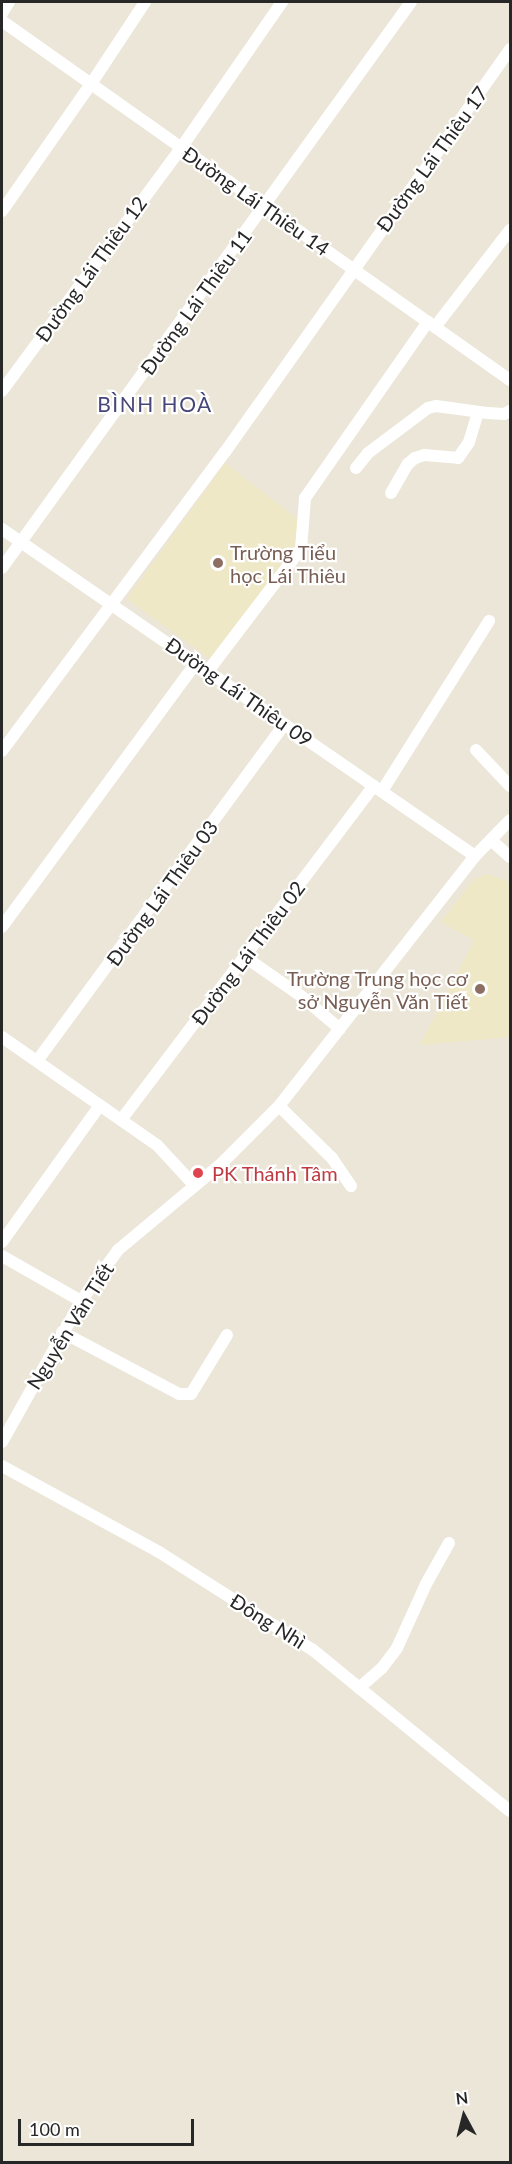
<!DOCTYPE html>
<meta charset="utf-8">
<style>
body{margin:0}
#map{position:relative;width:512px;height:2164px;overflow:hidden;background:#ebe6d8;font-family:Lato,sans-serif}
div>[style]{position:absolute}
.education>*{inset:0;background:#eee8c6}
.minor>*{height:12px;margin:-6px;padding:0 6px;transform-origin:6px;border-radius:6px;background:#fff}
.dots>*{width:16px;height:16px;translate:-50% -50%;box-sizing:border-box;border:3px solid #fff;border-radius:50%}
span{translate:-50% -50%;white-space:nowrap;text-align:center;line-height:1.15;-webkit-text-stroke:4.5px #fff;paint-order:stroke}
.street-label{font-size:20px;color:#272727}
.education-label{font-size:20px;color:#785e54}
.left{translate:0 -50%;text-align:left}
.right{translate:-100% -50%;text-align:right}
.health-label{font-size:20px;color:#be3a42}
.neighbourhood-label{font-size:21px;color:#474679;letter-spacing:1.5px}
.frame{position:absolute;inset:0;border:3px solid #272727;pointer-events:none}
.north{position:absolute;left:434px;top:2086px;width:60px;height:60px;-webkit-text-stroke:4px #fff;paint-order:stroke;rotate:353deg;font-size:16px;font-weight:700;line-height:24px;text-align:center;color:#272727}
.north::after{content:'';display:block;margin:auto;width:21px;height:27px;background:#272727;clip-path:polygon(50% 0,100% 100%,50% 72%,0 100%)}
.scale{position:absolute;left:18px;top:2119px;width:176px;height:27px;box-sizing:border-box;border:3px solid #272727;border-top:0;padding-left:8px;font-size:18px;line-height:21px;white-space:nowrap;color:#272727;-webkit-text-stroke:4px #fff;paint-order:stroke}
</style>
<div id="map">
<div class="education">
<div style="clip-path:polygon(225px 463px,308px 527px,212px 660px,127px 599px)"></div>
<div style="clip-path:polygon(487px 874px,510px 882px,510px 1037px,420px 1045px,474px 940px,440px 922px,474px 879px)"></div>
</div>
<div class="minor">
<div style="left:2px;top:13px;width:13px;rotate:-58deg"></div>
<div style="left:2px;top:21px;width:622px;rotate:35.25deg"></div>
<div style="left:2px;top:211px;width:155px;rotate:-55deg"></div>
<div style="left:91px;top:84px;width:98px;rotate:-56.6deg"></div>
<div style="left:435px;top:327px;width:123px;rotate:-52.3deg"></div>
<div style="left:2px;top:391px;width:302px;rotate:-53.6deg"></div>
<div style="left:181px;top:148px;width:178px;rotate:-55.3deg"></div>
<div style="left:356px;top:468px;width:19px;rotate:-51deg"></div>
<div style="left:368px;top:453px;width:75px;rotate:-36.9deg"></div>
<div style="left:428px;top:408px;width:8px;rotate:-14deg"></div>
<div style="left:436px;top:406px;width:51px;rotate:7.8deg"></div>
<div style="left:487px;top:413px;width:17px;rotate:3deg"></div>
<div style="left:504px;top:414px;width:7px;rotate:-27deg"></div>
<div style="left:391px;top:493px;width:34px;rotate:-60deg"></div>
<div style="left:408px;top:464px;width:9px;rotate:-41deg"></div>
<div style="left:415px;top:458px;width:10px;rotate:-17deg"></div>
<div style="left:425px;top:455px;width:33px;rotate:5deg"></div>
<div style="left:458px;top:458px;width:19px;rotate:-55deg"></div>
<div style="left:469px;top:442px;width:31px;rotate:-73deg"></div>
<div style="left:2px;top:529px;width:575px;rotate:34.66deg"></div>
<div style="left:2px;top:568px;width:698px;rotate:-54.15deg"></div>
<div style="left:208px;top:671px;width:153px;rotate:-52.7deg"></div>
<div style="left:301px;top:549px;width:51px;rotate:-85.5deg"></div>
<div style="left:305px;top:498px;width:215px;rotate:-55.1deg"></div>
<div style="left:476px;top:750px;width:50px;rotate:46.6deg"></div>
<div style="left:2px;top:751px;width:373px;rotate:-53.3deg"></div>
<div style="left:225px;top:452px;width:494px;rotate:-54.7deg"></div>
<div style="left:382px;top:791px;width:201px;rotate:-57.8deg"></div>
<div style="left:491px;top:840px;width:25px;rotate:42deg"></div>
<div style="left:2px;top:927px;width:328px;rotate:-53.7deg"></div>
<div style="left:245px;top:957px;width:68px;rotate:34.9deg"></div>
<div style="left:301px;top:996px;width:51px;rotate:40.2deg"></div>
<div style="left:2px;top:1037px;width:189px;rotate:34.9deg"></div>
<div style="left:157px;top:1145px;width:54px;rotate:47.2deg"></div>
<div style="left:37px;top:1061px;width:418px;rotate:-53.7deg"></div>
<div style="left:279px;top:1106px;width:74px;rotate:44.5deg"></div>
<div style="left:332px;top:1158px;width:34px;rotate:56deg"></div>
<div style="left:121px;top:1120px;width:419px;rotate:-52.9deg"></div>
<div style="left:2px;top:1242px;width:168px;rotate:-54.4deg"></div>
<div style="left:2px;top:1256px;width:91px;rotate:29.7deg"></div>
<div style="left:62px;top:1332px;width:132px;rotate:27.9deg"></div>
<div style="left:179px;top:1394px;width:12px"></div>
<div style="left:191px;top:1394px;width:69px;rotate:-58.6deg"></div>
<div style="left:2px;top:1442px;width:162px;rotate:-60.7deg"></div>
<div style="left:81px;top:1301px;width:63px;rotate:-54deg"></div>
<div style="left:118px;top:1250px;width:134px;rotate:-39.9deg"></div>
<div style="left:221px;top:1164px;width:82px;rotate:-45deg"></div>
<div style="left:279px;top:1106px;width:318px;rotate:-51.9deg"></div>
<div style="left:475px;top:856px;width:50px;rotate:-45.8deg"></div>
<div style="left:2px;top:1466px;width:179px;rotate:28.7deg"></div>
<div style="left:159px;top:1552px;width:183px;rotate:32.5deg"></div>
<div style="left:313px;top:1650px;width:254px;rotate:39.3deg"></div>
<div style="left:359px;top:1688px;width:30px;rotate:-41deg"></div>
<div style="left:382px;top:1668px;width:25px;rotate:-53deg"></div>
<div style="left:397px;top:1648px;width:70px;rotate:-65.6deg"></div>
<div style="left:426px;top:1584px;width:47px;rotate:-60.7deg"></div>
</div>
<div class="dots">
<div style="left:218px;top:563px;background:#8d6e63"></div>
<div style="left:480px;top:989px;background:#8d6e63"></div>
<div style="left:198px;top:1173px;background:#e0444e"></div>
</div>
<div class="street-label">
<span style="left:432px;top:159px;rotate:-54deg">Đường Lái Thiêu 17</span>
<span style="left:256px;top:201px;rotate:35deg">Đường Lái Thiêu 14</span>
<span style="left:91px;top:269px;rotate:-54deg">Đường Lái Thiêu 12</span>
<span style="left:196px;top:302px;rotate:-54deg">Đường Lái Thiêu 11</span>
<span style="left:239px;top:692px;rotate:35deg">Đường Lái Thiêu 09</span>
<span style="left:162px;top:893px;rotate:-54deg">Đường Lái Thiêu 03</span>
<span style="left:248px;top:953px;rotate:-53deg">Đường Lái Thiêu 02</span>
<span style="left:70px;top:1326px;rotate:-58deg">Nguyễn Văn Tiết</span>
<span style="left:268px;top:1621px;rotate:32deg">Đông Nhì</span>
</div>
<div class="education-label">
<span class="left" style="left:230px;top:564px">Trường Tiểu<br>học Lái Thiêu</span>
<span class="right" style="left:468px;top:990px">Trường Trung học cơ<br>sở Nguyễn Văn Tiết</span>
</div>
<div class="health-label">
<span class="left" style="left:212px;top:1173px">PK Thánh Tâm</span>
</div>
<div class="neighbourhood-label">
<span style="left:155px;top:404px">BÌNH HOÀ</span>
</div>
<div class="frame"></div>
<div class="north">N</div>
<div class="scale">100 m</div>
</div>
